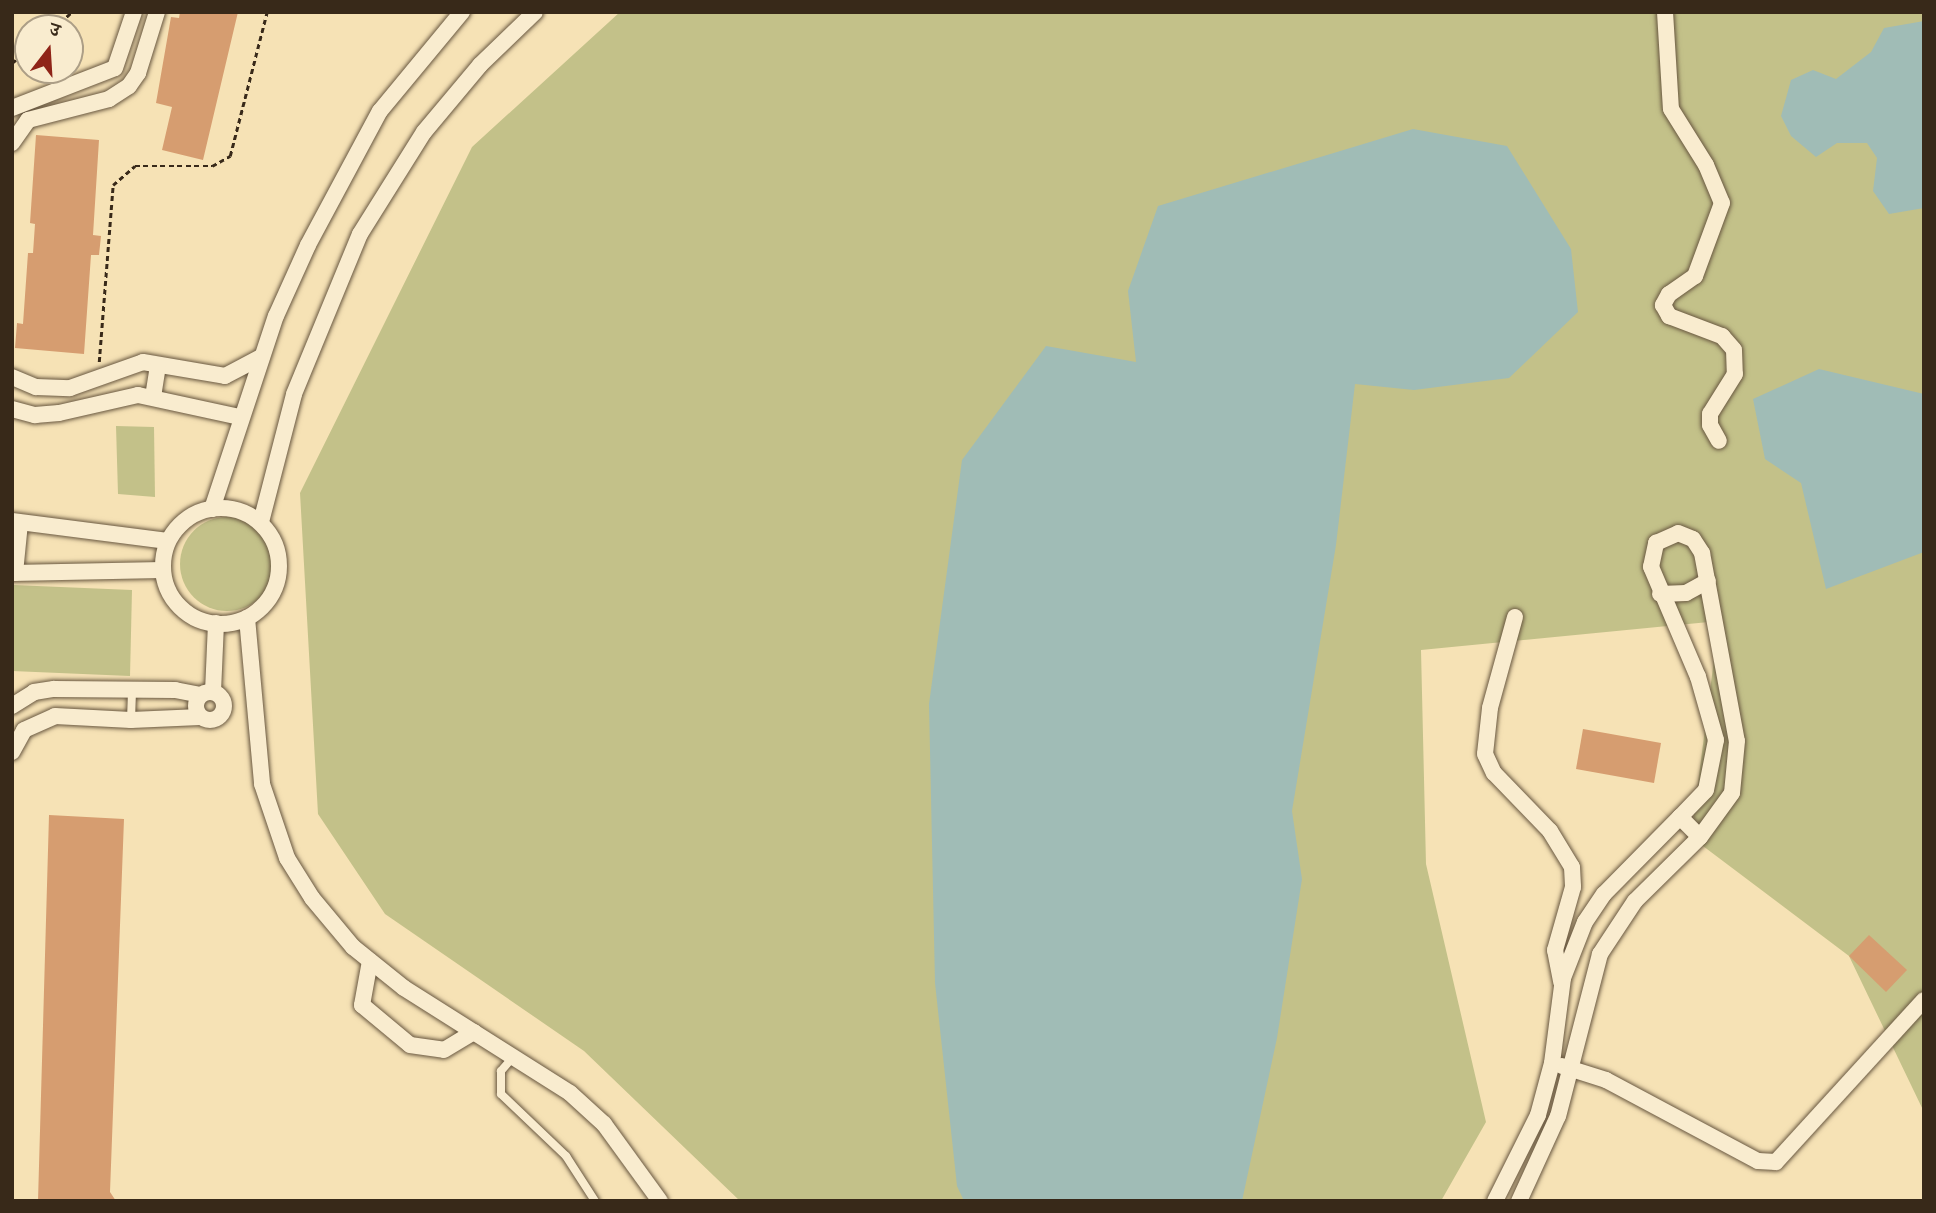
<!DOCTYPE html>
<meta charset="utf-8">
<style>
body{margin:0}
#map{position:relative;width:1936px;height:1213px;overflow:hidden;background:#f6e2b5;font-family:Vollkorn,"Noto Serif Devanagari",serif}
div>[style]{position:absolute}
.green>*{inset:0;background:#c3c189}
.round{border-radius:50%}
.water>*{inset:0;background:#a0bcb6}
.building>*{inset:0;background:#d69d70}
.path>*{height:2.5px;margin-top:-1.25px;transform-origin:0;background:repeating-linear-gradient(90deg,#382919 0 5px,transparent 0 8.5px)}
.roads{filter:drop-shadow(0 0 2px #685740) drop-shadow(0 0 2px #685740)}
.service>*{height:8px;margin:-4px;padding:0 4px;transform-origin:4px;border-radius:4px;background:#f9eccf}
.minor>*{height:16px;margin:-8px;padding:0 8px;transform-origin:8px;border-radius:8px;background:#f9eccf}
.minor>.ring{margin:-8px;padding:0;box-sizing:content-box;background:none;border:16px solid #f9eccf;border-radius:50%}
span{translate:-50% -50%;white-space:nowrap;text-align:center;line-height:1.15;-webkit-text-stroke:6px #f9eccf;paint-order:stroke}
.frame{position:absolute;inset:0;border:14px solid #382919;pointer-events:none}
.north{position:absolute;left:14px;top:14px;width:70px;height:70px;box-sizing:border-box;background:#f9eccf;border:2px solid #ac9e86;border-radius:50%;rotate:17deg;font-size:19px;font-weight:700;line-height:28px;text-align:center;color:#382919}
.north::after{content:'';display:block;margin:auto;width:24px;height:32px;background:#8f2418;clip-path:polygon(50% 0,100% 100%,50% 72%,0 100%)}
</style>
<div id="map">
<div class="green">
<div style="clip-path:polygon(620px 12px,1924px 12px,1924px 1112px,1849px 956px,1691px 837px,1719px 621px,1421px 650px,1426px 864px,1486px 1122px,1441px 1201px,740px 1201px,584px 1051px,385px 914px,318px 814px,300px 493px,472px 147px)"></div>
<div style="clip-path:polygon(116px 426px,154px 427px,155px 497px,118px 494px)"></div>
<div class="round" style="left:180px;top:517px;width:94px;height:94px"></div>
<div style="clip-path:polygon(13px 585px,132px 590px,130px 676px,12px 671px)"></div>
</div>
<div class="water">
<div style="clip-path:polygon(1924px 21px,1924px 208px,1889px 214px,1873px 191px,1877px 158px,1867px 143px,1837px 143px,1816px 157px,1791px 136px,1781px 116px,1791px 80px,1813px 70px,1836px 79px,1871px 52px,1884px 28px)"></div>
<div style="clip-path:polygon(1413px 129px,1507px 146px,1571px 249px,1578px 312px,1509px 378px,1414px 390px,1355px 384px,1336px 545px,1292px 811px,1302px 879px,1277px 1038px,1242px 1201px,964px 1201px,957px 1186px,935px 983px,929px 704px,962px 460px,1046px 346px,1136px 362px,1128px 291px,1158px 206px)"></div>
<div style="clip-path:polygon(1819px 369px,1924px 394px,1924px 552px,1826px 589px,1801px 483px,1765px 459px,1753px 399px)"></div>
</div>
<div class="building">
<div style="clip-path:polygon(180px 12px,238px 12px,203px 160px,162px 150px,172px 107px,156px 103px,171px 17px,179px 18px)"></div>
<div style="clip-path:polygon(36px 135px,99px 140px,93px 235px,101px 236px,99px 255px,91px 255px,84px 354px,15px 348px,17px 323px,23px 324px,28px 253px,33px 253px,35px 224px,30px 223px)"></div>
<div style="clip-path:polygon(1583px 729px,1661px 743px,1654px 783px,1576px 769px)"></div>
<div style="clip-path:polygon(49px 815px,124px 819px,110px 1192px,116px 1201px,38px 1201px)"></div>
<div style="clip-path:polygon(1869px 935px,1907px 970px,1886px 992px,1849px 956px)"></div>
</div>
<div class="path">
<div style="left:54px;top:28px;width:24px;rotate:-42deg"></div>
<div style="left:12px;top:63px;width:21px;rotate:-39deg"></div>
<div style="left:99px;top:362px;width:178px;rotate:-85.5deg"></div>
<div style="left:113px;top:185px;width:29px;rotate:-41deg"></div>
<div style="left:135px;top:166px;width:77px"></div>
<div style="left:212px;top:166px;width:21px;rotate:-29deg"></div>
<div style="left:230px;top:156px;width:149px;rotate:-75.6deg"></div>
</div>
<div class="roads">
<div class="service">
<div style="left:131px;top:720px;width:30px;rotate:-88deg"></div>
<div style="left:514px;top:1056px;width:20px;rotate:131deg"></div>
<div style="left:501px;top:1071px;width:23px;rotate:90deg"></div>
<div style="left:501px;top:1094px;width:90px;rotate:43.6deg"></div>
<div style="left:566px;top:1156px;width:54px;rotate:57.2deg"></div>
</div>
<div class="minor">
<div style="left:1665px;top:12px;width:97px;rotate:86.5deg"></div>
<div style="left:1671px;top:109px;width:66px;rotate:58deg"></div>
<div style="left:1706px;top:165px;width:41px;rotate:67.2deg"></div>
<div style="left:1722px;top:203px;width:78px;rotate:110.3deg"></div>
<div style="left:1695px;top:276px;width:32px;rotate:145deg"></div>
<div style="left:1669px;top:294px;width:13px;rotate:119deg"></div>
<div style="left:1663px;top:305px;width:13px;rotate:61deg"></div>
<div style="left:1669px;top:316px;width:57px;rotate:20.7deg"></div>
<div style="left:1722px;top:336px;width:18px;rotate:49deg"></div>
<div style="left:1734px;top:350px;width:24px;rotate:88deg"></div>
<div style="left:1735px;top:374px;width:47px;rotate:122deg"></div>
<div style="left:1710px;top:414px;width:11px;rotate:90deg"></div>
<div style="left:1710px;top:425px;width:18px;rotate:61deg"></div>
<div style="left:12px;top:108px;width:110px;rotate:-21.2deg"></div>
<div style="left:115px;top:68px;width:59px;rotate:-71.3deg"></div>
<div style="left:12px;top:143px;width:28px;rotate:-55deg"></div>
<div style="left:28px;top:120px;width:84px;rotate:-14.5deg"></div>
<div style="left:109px;top:99px;width:24px;rotate:-33deg"></div>
<div style="left:129px;top:86px;width:16px;rotate:-55deg"></div>
<div style="left:138px;top:73px;width:64px;rotate:-72.7deg"></div>
<div style="left:12px;top:377px;width:26px;rotate:23deg"></div>
<div style="left:36px;top:387px;width:34px;rotate:2deg"></div>
<div style="left:70px;top:388px;width:77px;rotate:-19.6deg"></div>
<div style="left:143px;top:362px;width:83px;rotate:9.7deg"></div>
<div style="left:225px;top:376px;width:41px;rotate:-27.8deg"></div>
<div style="left:153px;top:397px;width:32px;rotate:-81deg"></div>
<div style="left:12px;top:409px;width:24px;rotate:15deg"></div>
<div style="left:35px;top:415px;width:24px;rotate:-5deg"></div>
<div style="left:59px;top:413px;width:81px;rotate:-12.8deg"></div>
<div style="left:138px;top:395px;width:104px;rotate:12.2deg"></div>
<div class="ring" style="left:163px;top:508px;width:100px;height:100px"></div>
<div style="left:212px;top:509px;width:203px;rotate:-71.7deg"></div>
<div style="left:276px;top:316px;width:78px;rotate:-65.7deg"></div>
<div style="left:308px;top:245px;width:152px;rotate:-61.8deg"></div>
<div style="left:380px;top:111px;width:129px;rotate:-50.4deg"></div>
<div style="left:12px;top:521px;width:157px;rotate:7.3deg"></div>
<div style="left:261px;top:522px;width:132px;rotate:-75.5deg"></div>
<div style="left:294px;top:394px;width:173px;rotate:-67.6deg"></div>
<div style="left:360px;top:234px;width:120px;rotate:-57.9deg"></div>
<div style="left:424px;top:132px;width:87px;rotate:-50.1deg"></div>
<div style="left:480px;top:65px;width:76px;rotate:-43.9deg"></div>
<div style="left:12px;top:573px;width:150px;rotate:-1.1deg"></div>
<div style="left:15px;top:573px;width:50px;rotate:-84.3deg"></div>
<div style="left:1660px;top:594px;width:26px;rotate:-2deg"></div>
<div style="left:1686px;top:593px;width:25px;rotate:-29deg"></div>
<div style="left:1515px;top:617px;width:94px;rotate:105.4deg"></div>
<div style="left:1490px;top:708px;width:46px;rotate:96.2deg"></div>
<div style="left:1485px;top:754px;width:21px;rotate:65deg"></div>
<div style="left:1494px;top:773px;width:81px;rotate:46deg"></div>
<div style="left:1550px;top:831px;width:42px;rotate:58.6deg"></div>
<div style="left:1572px;top:867px;width:20px;rotate:87deg"></div>
<div style="left:1573px;top:887px;width:66px;rotate:105.9deg"></div>
<div style="left:1555px;top:950px;width:33px;rotate:79deg"></div>
<div style="left:247px;top:618px;width:167px;rotate:84.8deg"></div>
<div style="left:262px;top:784px;width:78px;rotate:71.3deg"></div>
<div style="left:287px;top:858px;width:47px;rotate:58deg"></div>
<div style="left:312px;top:898px;width:64px;rotate:50.1deg"></div>
<div style="left:353px;top:947px;width:65px;rotate:38.8deg"></div>
<div style="left:404px;top:988px;width:196px;rotate:32.3deg"></div>
<div style="left:570px;top:1093px;width:46px;rotate:42.4deg"></div>
<div style="left:604px;top:1124px;width:95px;rotate:54deg"></div>
<div class="ring" style="left:196px;top:692px;width:12px;height:12px"></div>
<div style="left:213px;top:692px;width:69px;rotate:-87.5deg"></div>
<div style="left:12px;top:706px;width:26px;rotate:-32deg"></div>
<div style="left:34px;top:692px;width:20px;rotate:-9deg"></div>
<div style="left:54px;top:689px;width:121px;rotate:0.5deg"></div>
<div style="left:175px;top:690px;width:25px;rotate:11deg"></div>
<div style="left:12px;top:752px;width:25px;rotate:-61deg"></div>
<div style="left:24px;top:730px;width:34px;rotate:-24deg"></div>
<div style="left:55px;top:716px;width:76px;rotate:3deg"></div>
<div style="left:131px;top:720px;width:69px;rotate:-2.5deg"></div>
<div style="left:1680px;top:817px;width:37px;rotate:-46deg"></div>
<div style="left:1706px;top:790px;width:51px;rotate:-78.7deg"></div>
<div style="left:1716px;top:740px;width:66px;rotate:-105.9deg"></div>
<div style="left:1698px;top:677px;width:120px;rotate:-113.1deg"></div>
<div style="left:1651px;top:567px;width:25px;rotate:-78deg"></div>
<div style="left:1656px;top:543px;width:24px;rotate:-24deg"></div>
<div style="left:1678px;top:533px;width:16px;rotate:22deg"></div>
<div style="left:1693px;top:539px;width:17px;rotate:57deg"></div>
<div style="left:1702px;top:553px;width:191px;rotate:79.5deg"></div>
<div style="left:1737px;top:741px;width:52px;rotate:95.5deg"></div>
<div style="left:1732px;top:793px;width:54px;rotate:126deg"></div>
<div style="left:370px;top:961px;width:45px;rotate:100.3deg"></div>
<div style="left:362px;top:1005px;width:62px;rotate:39.8deg"></div>
<div style="left:410px;top:1045px;width:34px;rotate:8deg"></div>
<div style="left:444px;top:1050px;width:35px;rotate:-31deg"></div>
<div style="left:1562px;top:1066px;width:46px;rotate:17.7deg"></div>
<div style="left:1606px;top:1080px;width:172px;rotate:28.1deg"></div>
<div style="left:1758px;top:1161px;width:18px;rotate:3deg"></div>
<div style="left:1776px;top:1162px;width:219px;rotate:-47.6deg"></div>
<div style="left:1495px;top:1201px;width:96px;rotate:-63.4deg"></div>
<div style="left:1538px;top:1115px;width:54px;rotate:-74.9deg"></div>
<div style="left:1552px;top:1063px;width:86px;rotate:-82.6deg"></div>
<div style="left:1563px;top:978px;width:60px;rotate:-68.6deg"></div>
<div style="left:1585px;top:922px;width:34px;rotate:-56deg"></div>
<div style="left:1604px;top:894px;width:108px;rotate:-45.4deg"></div>
<div style="left:1680px;top:817px;width:28px;rotate:45deg"></div>
<div style="left:1700px;top:837px;width:91px;rotate:135.4deg"></div>
<div style="left:1635px;top:901px;width:64px;rotate:123.4deg"></div>
<div style="left:1600px;top:954px;width:167px;rotate:104.5deg"></div>
<div style="left:1558px;top:1116px;width:94px;rotate:114.6deg"></div>
</div>
</div>
<div class="frame"></div>
<div class="north">उ</div>
</div>
